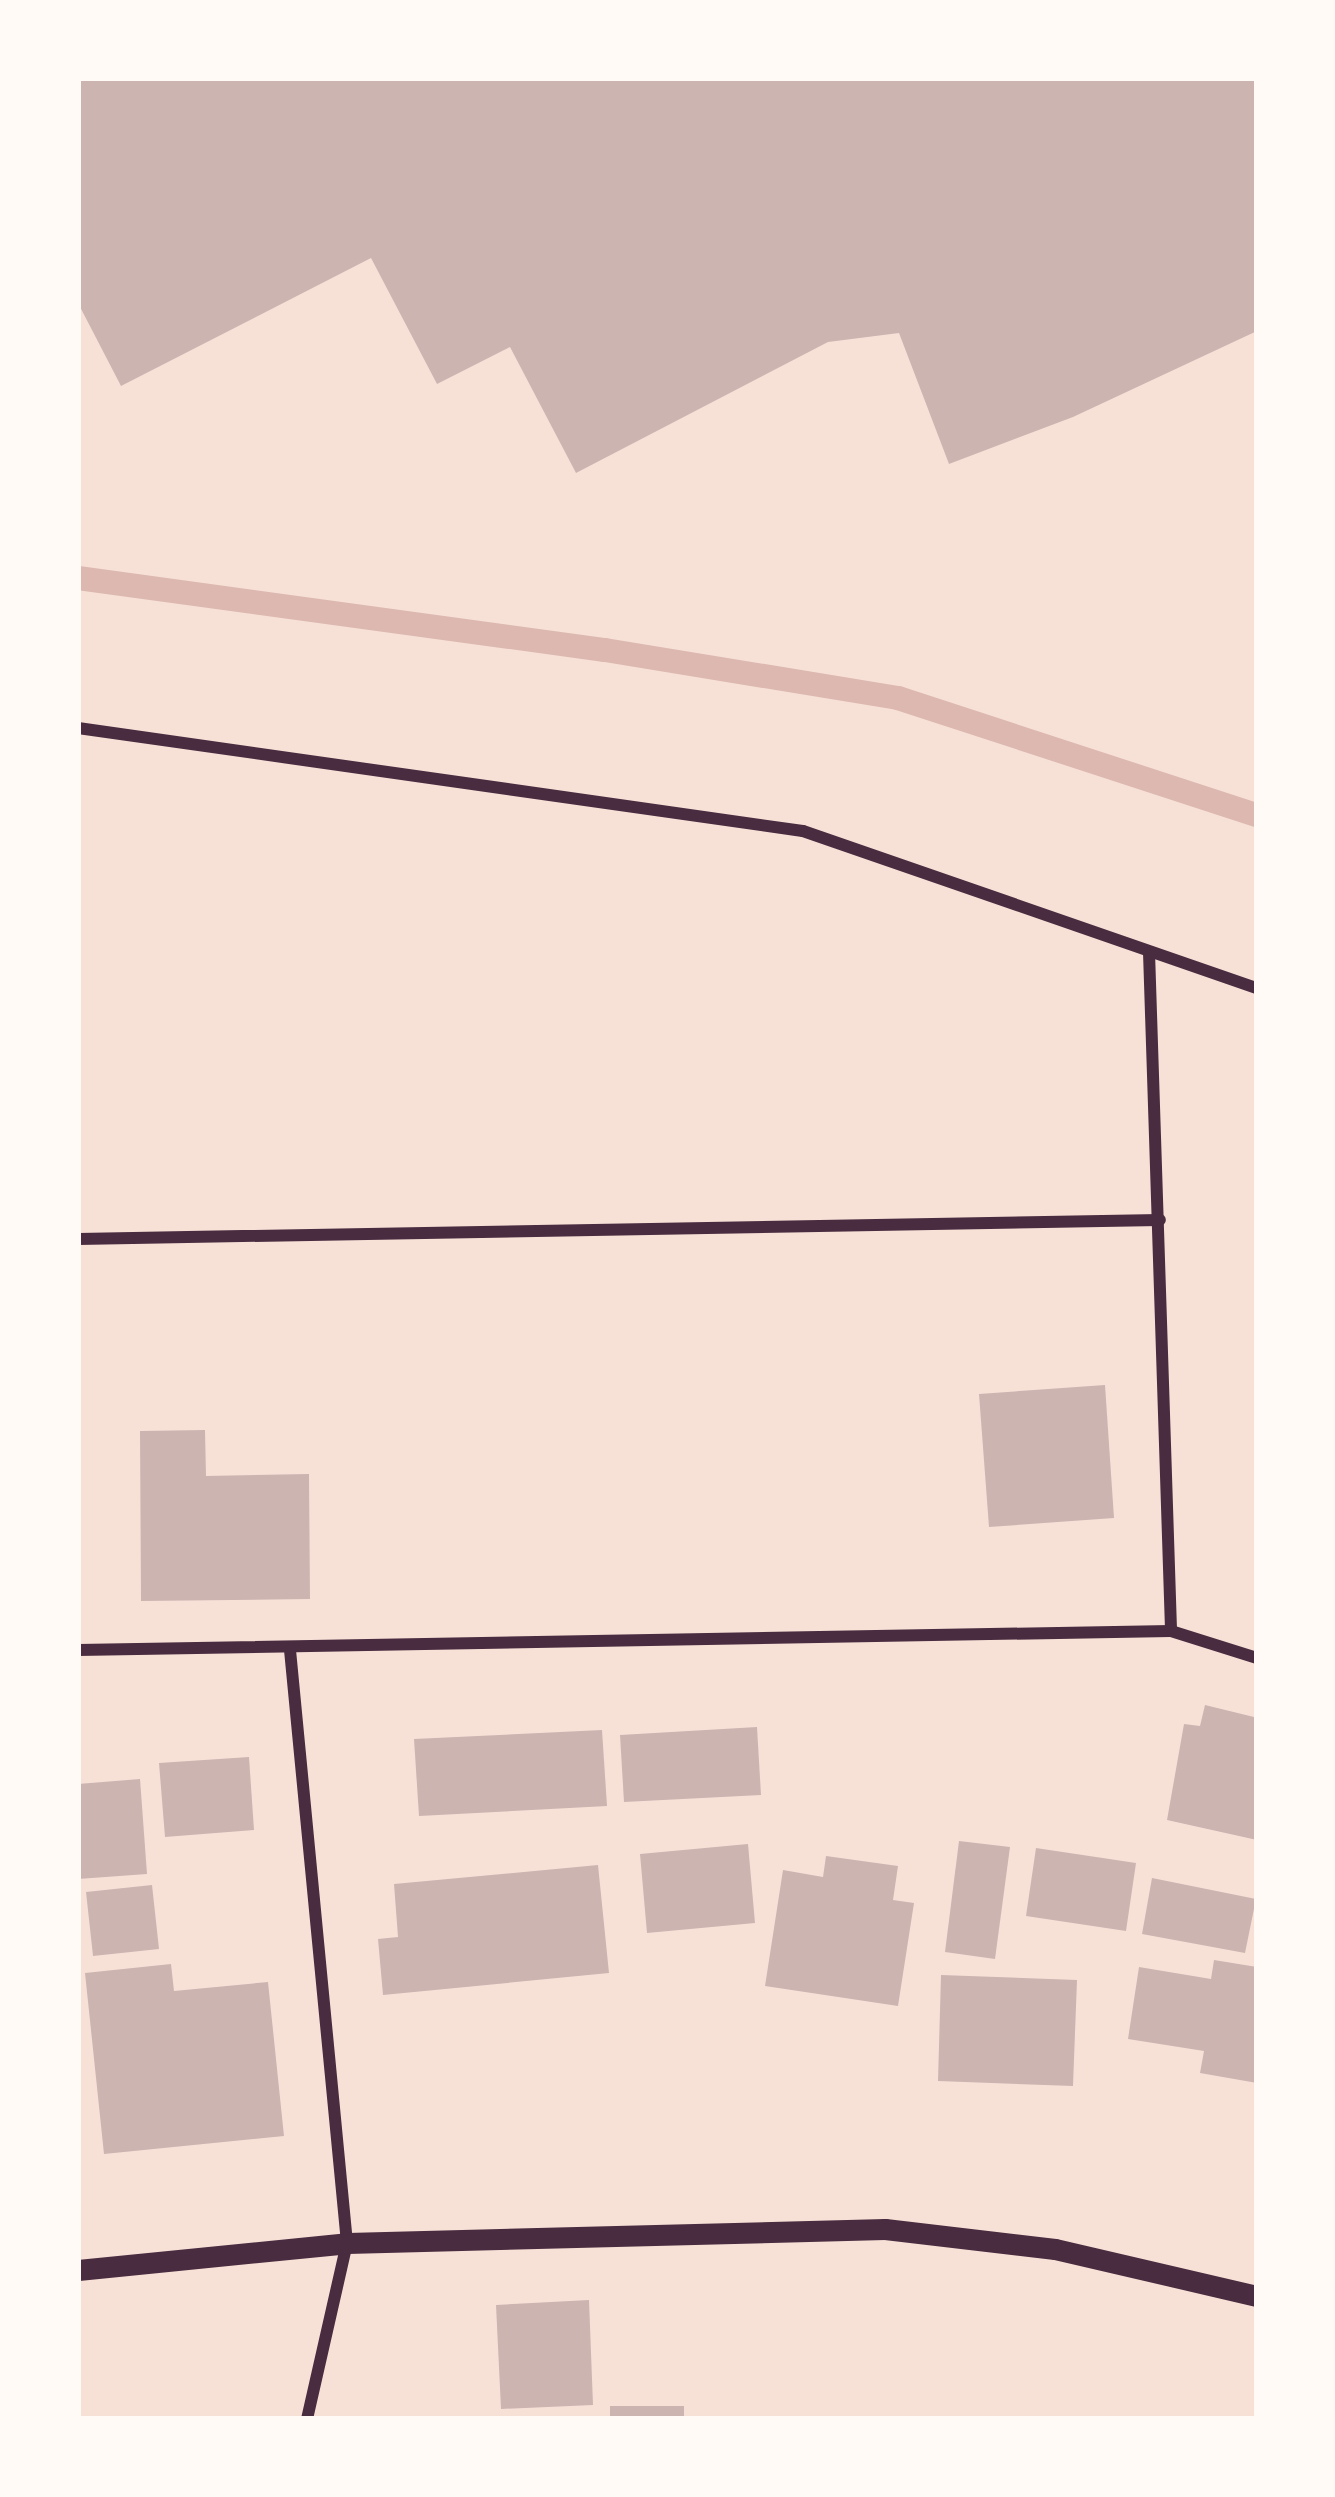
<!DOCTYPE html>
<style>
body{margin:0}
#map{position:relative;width:1335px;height:2497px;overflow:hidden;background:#f7e1d7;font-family:"Fira Sans",sans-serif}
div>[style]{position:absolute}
.stream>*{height:24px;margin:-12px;padding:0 12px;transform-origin:12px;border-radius:12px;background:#dcb8b0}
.building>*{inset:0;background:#ccb4b1}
.minor>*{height:12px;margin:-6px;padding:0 6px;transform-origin:6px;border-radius:6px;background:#4a2c40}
.tertiary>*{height:21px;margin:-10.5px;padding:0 10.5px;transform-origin:10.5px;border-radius:10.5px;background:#4a2c40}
span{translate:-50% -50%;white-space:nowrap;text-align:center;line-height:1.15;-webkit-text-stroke:12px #fffaf5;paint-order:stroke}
.frame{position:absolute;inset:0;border:81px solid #fffaf5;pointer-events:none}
</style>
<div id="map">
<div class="stream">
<div style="left:78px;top:578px;width:532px;rotate:7.78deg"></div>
<div style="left:605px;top:650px;width:297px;rotate:9.3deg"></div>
<div style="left:898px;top:698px;width:378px;rotate:18.1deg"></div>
</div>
<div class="building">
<div style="clip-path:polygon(78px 78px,1257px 78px,1257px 331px,1073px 417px,949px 464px,899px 333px,828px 342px,576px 473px,510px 347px,437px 384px,371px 258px,121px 386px,78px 303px)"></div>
<div style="clip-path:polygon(1105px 1385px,1114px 1518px,989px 1527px,979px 1394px)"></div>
<div style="clip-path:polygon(205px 1430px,206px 1476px,309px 1474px,310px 1599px,141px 1601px,140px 1431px)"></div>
<div style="clip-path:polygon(1205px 1705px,1254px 1717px,1257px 1840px,1167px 1820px,1184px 1724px,1200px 1726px)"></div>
<div style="clip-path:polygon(757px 1727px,761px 1795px,624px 1802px,620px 1735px)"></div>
<div style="clip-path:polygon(602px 1730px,607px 1806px,419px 1816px,414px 1739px)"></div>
<div style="clip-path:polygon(249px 1757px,254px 1830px,165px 1837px,159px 1763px)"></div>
<div style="clip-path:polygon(140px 1779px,147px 1874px,78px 1879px,78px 1784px)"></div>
<div style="clip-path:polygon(959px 1841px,1010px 1847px,995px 1959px,945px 1952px)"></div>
<div style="clip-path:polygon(748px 1844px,755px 1923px,647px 1933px,640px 1854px)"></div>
<div style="clip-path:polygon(1036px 1848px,1136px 1863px,1126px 1931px,1026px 1916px)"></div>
<div style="clip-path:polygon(826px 1856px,898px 1866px,893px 1900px,914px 1903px,898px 2006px,765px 1986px,783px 1870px,823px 1877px)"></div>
<div style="clip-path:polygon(598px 1865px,609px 1973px,383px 1995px,378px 1939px,398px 1937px,394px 1884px)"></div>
<div style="clip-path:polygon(1152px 1878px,1256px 1899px,1245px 1953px,1142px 1934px)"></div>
<div style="clip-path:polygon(152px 1885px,159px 1949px,93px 1956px,86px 1892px)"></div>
<div style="clip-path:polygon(1214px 1960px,1257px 1967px,1257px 2083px,1200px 2073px,1204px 2051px,1128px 2039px,1139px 1967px,1211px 1979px)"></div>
<div style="clip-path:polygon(171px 1964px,174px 1991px,268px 1982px,284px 2136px,104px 2154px,85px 1973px)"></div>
<div style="clip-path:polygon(941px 1975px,1077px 1980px,1073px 2086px,938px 2081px)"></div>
<div style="clip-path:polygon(589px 2300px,593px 2405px,501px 2409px,496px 2305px)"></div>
<div style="clip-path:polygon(610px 2406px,684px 2406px,684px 2419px,610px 2419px)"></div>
</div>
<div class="minor">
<div style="left:78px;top:728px;width:732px;rotate:8.09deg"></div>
<div style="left:803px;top:831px;width:480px;rotate:19.1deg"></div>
<div style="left:1149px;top:952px;width:679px;rotate:88.14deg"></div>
<div style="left:78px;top:1239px;width:1082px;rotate:-1.01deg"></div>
<div style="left:78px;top:1650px;width:1093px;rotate:-1deg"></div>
<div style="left:1171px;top:1631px;width:90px;rotate:17.4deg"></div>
<div style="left:290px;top:1650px;width:596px;rotate:84.51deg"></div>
<div style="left:347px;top:2243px;width:180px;rotate:102.8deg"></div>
</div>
<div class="tertiary">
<div style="left:78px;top:2270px;width:270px;rotate:-5.7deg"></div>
<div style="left:347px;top:2243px;width:538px;rotate:-1.49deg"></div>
<div style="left:885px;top:2229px;width:171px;rotate:6.7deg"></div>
<div style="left:1055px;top:2249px;width:207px;rotate:13.1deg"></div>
</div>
<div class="frame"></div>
</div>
